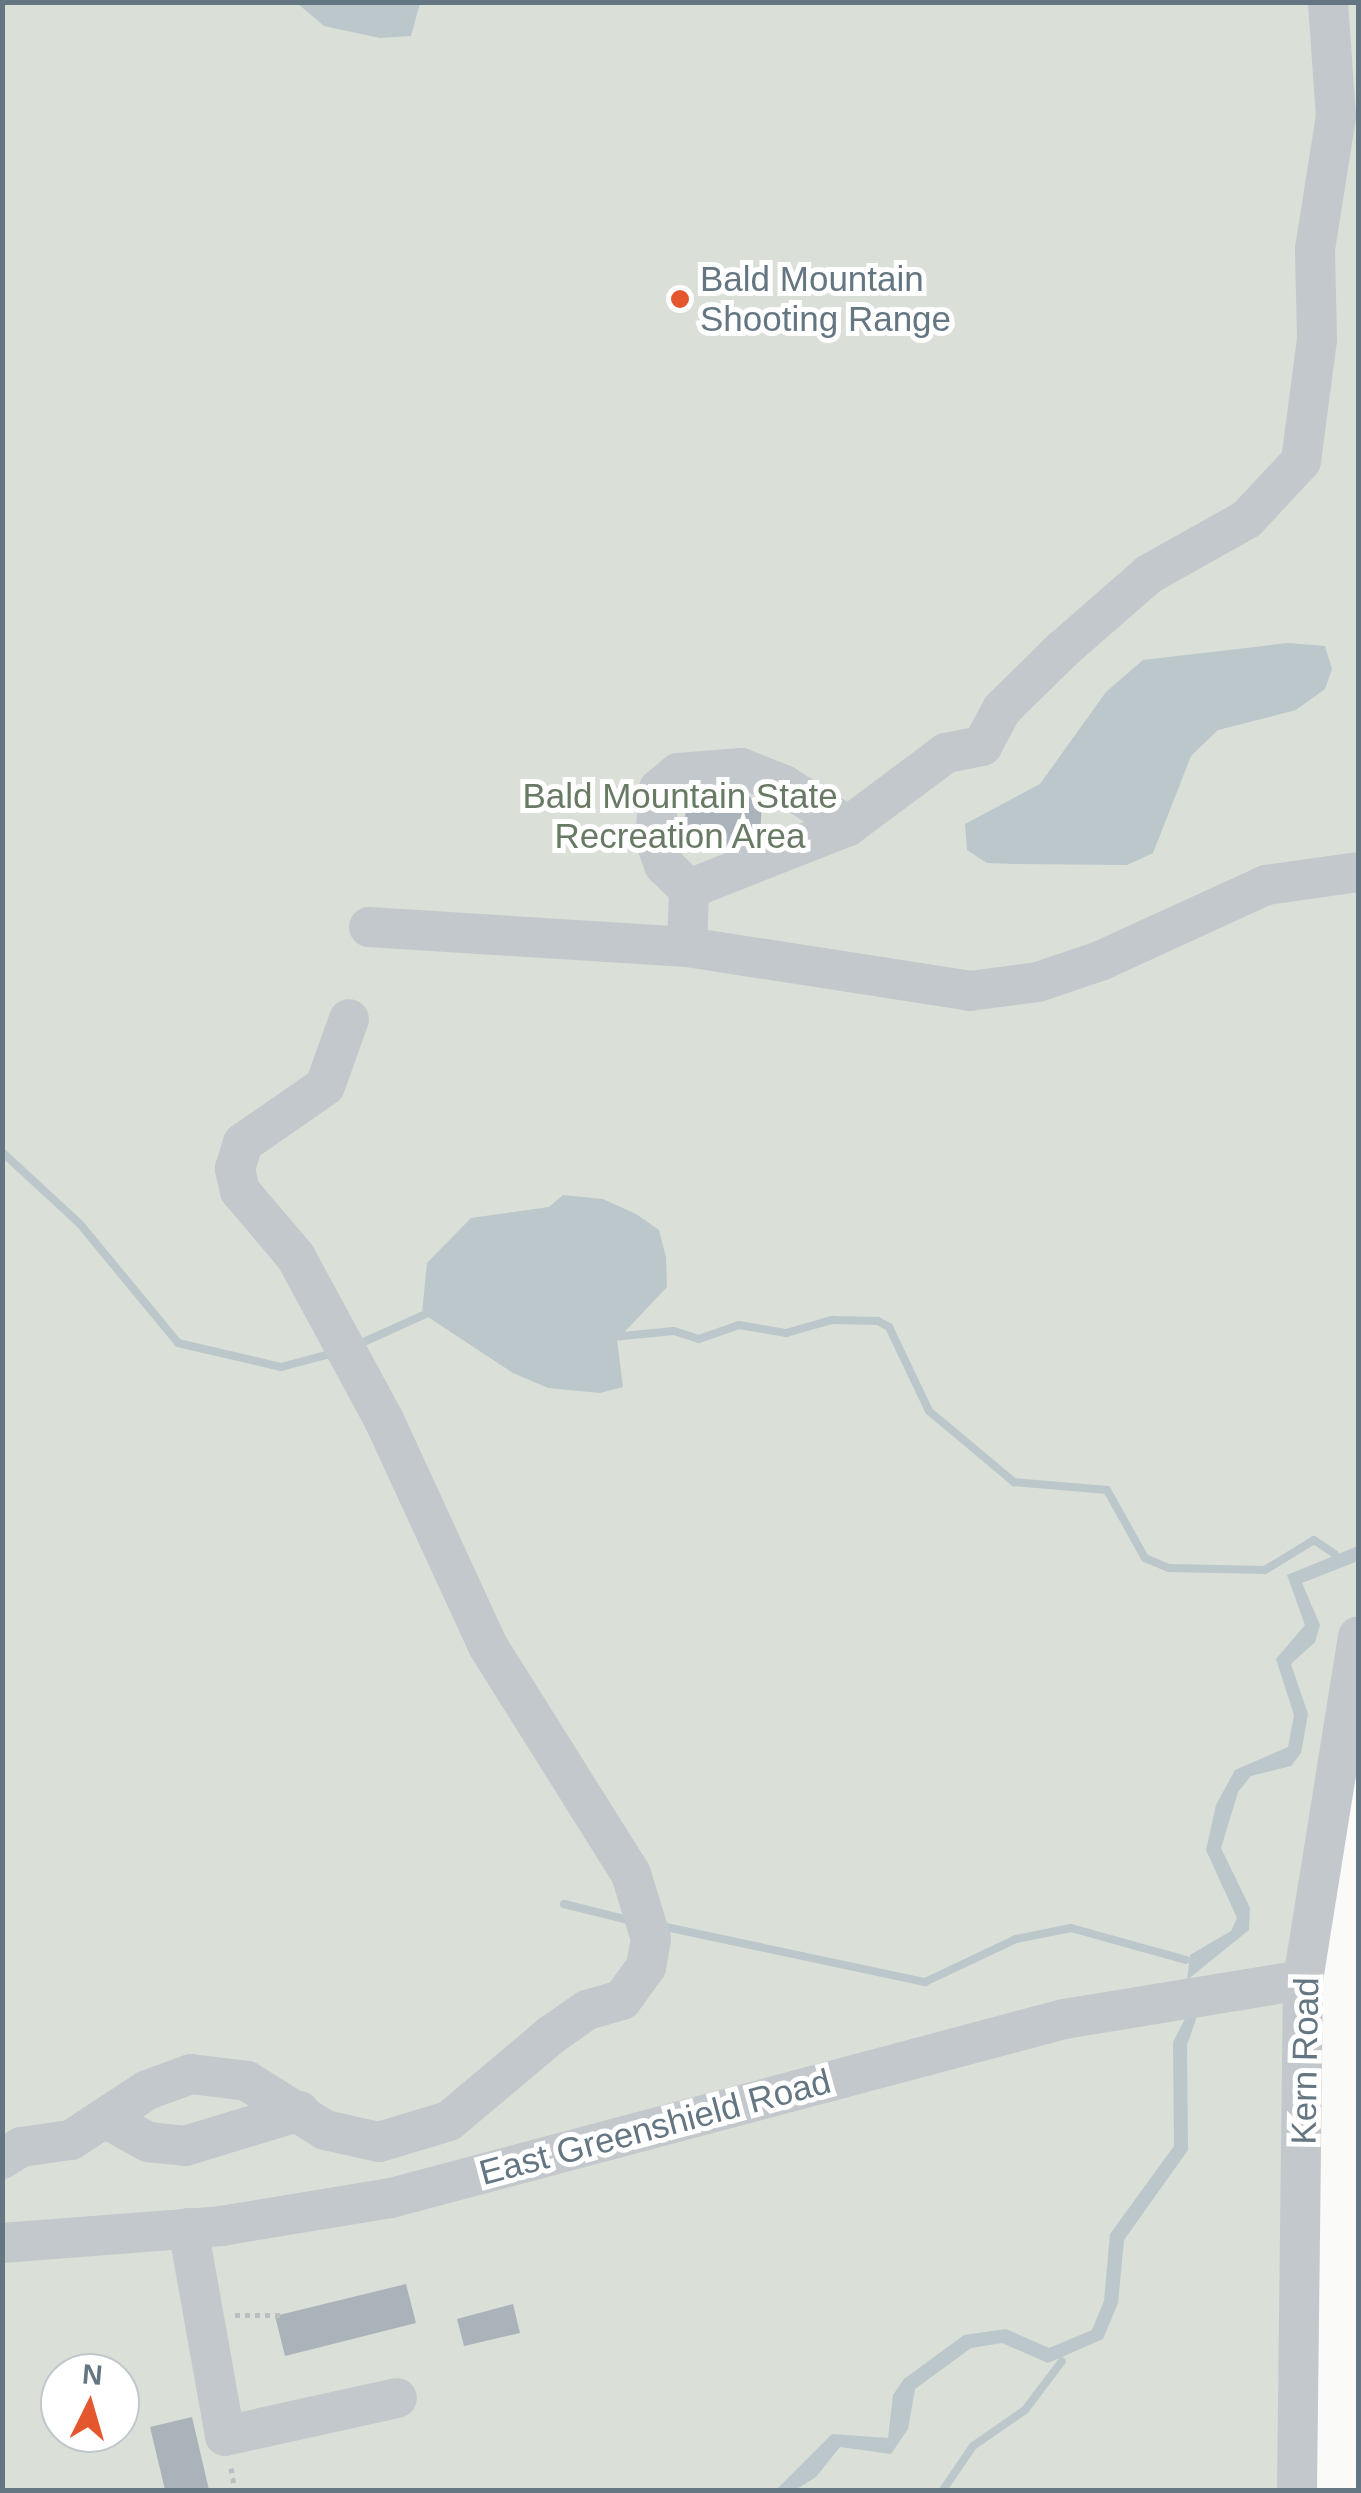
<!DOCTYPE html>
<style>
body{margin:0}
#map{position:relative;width:1361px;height:2493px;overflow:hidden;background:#fafaf8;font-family:Helvetica,sans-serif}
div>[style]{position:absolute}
.green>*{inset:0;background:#dadfd7}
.water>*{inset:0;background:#bbc7cb}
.stream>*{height:8px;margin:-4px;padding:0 4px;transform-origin:4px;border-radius:4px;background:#bbc7cb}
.building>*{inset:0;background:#aab3b9}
.path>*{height:5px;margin-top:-2.5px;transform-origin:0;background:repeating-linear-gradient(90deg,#bbbfc2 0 5px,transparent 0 10px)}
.minor>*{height:40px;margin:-20px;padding:0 20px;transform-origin:20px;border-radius:20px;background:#c3c8cc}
.dots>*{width:28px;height:28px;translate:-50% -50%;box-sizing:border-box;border:5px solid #fff;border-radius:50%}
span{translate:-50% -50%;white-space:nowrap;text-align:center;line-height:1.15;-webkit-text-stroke:10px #fff;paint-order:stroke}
.poi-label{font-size:35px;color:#657683}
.left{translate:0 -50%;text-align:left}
.park-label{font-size:35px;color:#687a64}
.street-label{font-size:35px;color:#657683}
.frame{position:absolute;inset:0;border:5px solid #657683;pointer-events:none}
.north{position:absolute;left:40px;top:2353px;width:100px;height:100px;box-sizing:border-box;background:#fff;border:2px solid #c1c8cd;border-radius:50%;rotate:5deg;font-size:28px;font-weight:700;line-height:40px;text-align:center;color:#657683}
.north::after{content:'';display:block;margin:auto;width:35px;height:45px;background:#e4572e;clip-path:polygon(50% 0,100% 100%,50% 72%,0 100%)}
</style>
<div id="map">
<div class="green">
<div style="clip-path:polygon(evenodd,3px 3px,1358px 3px,1358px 1630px,1345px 1635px,1280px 2490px,3px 2490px,3px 3px,60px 2373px,120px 2373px,120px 2433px,60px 2433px,60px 2373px)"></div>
</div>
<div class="water">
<div style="clip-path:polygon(297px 3px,420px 3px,411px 36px,380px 38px,324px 26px)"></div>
<div style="clip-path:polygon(1288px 643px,1325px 646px,1332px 669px,1325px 689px,1296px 710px,1218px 730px,1191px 756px,1153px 853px,1127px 865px,1014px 864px,987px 863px,967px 850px,965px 824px,1040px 784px,1106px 692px,1143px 660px)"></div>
<div style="clip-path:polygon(563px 1195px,603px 1199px,636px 1214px,659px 1230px,666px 1257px,667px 1287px,617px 1340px,623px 1387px,600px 1393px,548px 1388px,513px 1373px,422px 1313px,427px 1263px,471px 1218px,549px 1207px)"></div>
<div style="clip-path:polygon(1358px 1546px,1358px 1561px,1302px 1583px,1320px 1625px,1315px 1642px,1291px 1664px,1308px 1714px,1301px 1753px,1291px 1766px,1251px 1776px,1238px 1792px,1221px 1848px,1250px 1908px,1249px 1930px,1187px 1980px,1190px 1955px,1231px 1931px,1237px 1918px,1206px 1850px,1216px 1805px,1235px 1770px,1288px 1747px,1294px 1715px,1276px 1659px,1305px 1625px,1287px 1575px)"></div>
<div style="clip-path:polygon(1197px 2016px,1187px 2045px,1188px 2150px,1124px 2240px,1118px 2303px,1103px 2339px,1048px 2363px,1002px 2343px,971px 2348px,915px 2389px,908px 2429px,891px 2454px,840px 2447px,816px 2477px,795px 2490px,776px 2490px,832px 2434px,888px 2438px,893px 2395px,904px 2379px,964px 2335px,1006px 2329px,1049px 2348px,1092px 2330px,1104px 2301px,1110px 2234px,1174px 2146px,1173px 2042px,1186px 2017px)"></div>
</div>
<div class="stream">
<div style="left:2px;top:1152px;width:106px;rotate:42.7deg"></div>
<div style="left:80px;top:1224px;width:154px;rotate:50.5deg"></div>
<div style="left:178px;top:1343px;width:106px;rotate:13.1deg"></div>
<div style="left:281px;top:1367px;width:55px;rotate:-14.8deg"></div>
<div style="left:612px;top:1337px;width:62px;rotate:-5.5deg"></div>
<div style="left:674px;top:1331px;width:26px;rotate:18deg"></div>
<div style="left:699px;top:1339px;width:42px;rotate:-19.3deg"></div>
<div style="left:739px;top:1325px;width:48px;rotate:9.7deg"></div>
<div style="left:786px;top:1333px;width:48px;rotate:-15.8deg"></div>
<div style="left:832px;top:1320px;width:46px;rotate:1.2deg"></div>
<div style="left:878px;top:1321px;width:13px;rotate:29deg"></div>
<div style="left:889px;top:1327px;width:93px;rotate:64.5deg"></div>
<div style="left:929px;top:1411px;width:111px;rotate:39.9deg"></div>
<div style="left:1014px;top:1482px;width:93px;rotate:4.9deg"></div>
<div style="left:1107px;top:1490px;width:78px;rotate:60.8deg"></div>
<div style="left:1145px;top:1558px;width:26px;rotate:23deg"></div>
<div style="left:1169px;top:1568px;width:96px;rotate:1.2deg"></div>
<div style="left:1265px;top:1570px;width:57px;rotate:-31.5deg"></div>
<div style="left:1314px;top:1540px;width:25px;rotate:34deg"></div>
<div style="left:357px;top:1345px;width:80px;rotate:-24.3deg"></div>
<div style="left:564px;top:1904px;width:70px;rotate:14deg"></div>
<div style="left:661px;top:1926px;width:270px;rotate:12deg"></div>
<div style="left:925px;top:1982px;width:101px;rotate:-25.3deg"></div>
<div style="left:1016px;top:1939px;width:56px;rotate:-11.3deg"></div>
<div style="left:1071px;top:1928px;width:119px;rotate:15.5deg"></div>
<div style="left:943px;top:2490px;width:53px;rotate:-55.7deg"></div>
<div style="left:973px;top:2446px;width:63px;rotate:-34.7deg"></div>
<div style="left:1025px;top:2410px;width:61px;rotate:-52.9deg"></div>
</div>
<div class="building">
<div style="clip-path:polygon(737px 792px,762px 802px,760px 835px,720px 851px,684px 849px,686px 797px)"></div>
<div style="clip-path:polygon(406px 2284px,416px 2323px,285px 2356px,275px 2316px)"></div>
<div style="clip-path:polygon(513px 2304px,520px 2333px,464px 2346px,457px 2319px)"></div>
<div style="clip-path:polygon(192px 2417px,209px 2490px,165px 2490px,150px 2427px)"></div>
</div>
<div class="path">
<div style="left:235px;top:2315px;width:47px"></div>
<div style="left:231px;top:2468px;width:22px;rotate:80deg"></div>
</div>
<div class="minor">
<div style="left:848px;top:826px;width:122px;rotate:-36.7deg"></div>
<div style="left:946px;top:753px;width:37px;rotate:-11deg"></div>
<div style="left:982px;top:746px;width:42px;rotate:-61.6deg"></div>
<div style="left:1002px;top:709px;width:84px;rotate:-44.5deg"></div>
<div style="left:1062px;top:650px;width:116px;rotate:-41.1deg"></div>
<div style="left:1149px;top:574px;width:112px;rotate:-29.3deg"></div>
<div style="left:1247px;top:519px;width:79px;rotate:-47deg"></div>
<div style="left:1301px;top:461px;width:123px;rotate:-82.5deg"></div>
<div style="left:1317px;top:339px;width:90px;rotate:-91.3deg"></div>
<div style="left:1315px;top:249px;width:134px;rotate:-81deg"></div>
<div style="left:1336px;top:117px;width:115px;rotate:-94deg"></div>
<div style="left:369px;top:927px;width:319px;rotate:3.6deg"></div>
<div style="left:687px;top:947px;width:286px;rotate:8.8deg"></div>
<div style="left:970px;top:991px;width:69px;rotate:-7.5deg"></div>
<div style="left:1038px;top:982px;width:65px;rotate:-18.7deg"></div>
<div style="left:1100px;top:961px;width:183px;rotate:-24.6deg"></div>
<div style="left:1266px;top:885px;width:93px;rotate:-8deg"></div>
<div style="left:687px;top:947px;width:58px;rotate:-88deg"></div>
<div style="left:689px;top:889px;width:171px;rotate:-21.6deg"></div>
<div style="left:848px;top:826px;width:76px;rotate:-147.4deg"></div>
<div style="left:784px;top:785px;width:46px;rotate:-158.4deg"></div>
<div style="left:741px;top:768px;width:63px;rotate:175.5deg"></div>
<div style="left:678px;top:773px;width:25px;rotate:140deg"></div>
<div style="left:659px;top:789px;width:51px;rotate:94.5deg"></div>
<div style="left:655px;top:840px;width:27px;rotate:70deg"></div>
<div style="left:664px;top:865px;width:35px;rotate:44deg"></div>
<div style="left:105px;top:2118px;width:49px;rotate:29.2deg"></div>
<div style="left:148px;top:2142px;width:37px;rotate:6deg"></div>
<div style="left:185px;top:2146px;width:120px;rotate:-16.9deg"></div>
<div style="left:2px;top:2159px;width:22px;rotate:-32deg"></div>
<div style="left:21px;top:2147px;width:50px;rotate:-8deg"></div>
<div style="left:71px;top:2140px;width:91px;rotate:-33.3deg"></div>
<div style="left:147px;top:2090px;width:47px;rotate:-20deg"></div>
<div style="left:191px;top:2074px;width:56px;rotate:7.1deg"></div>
<div style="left:247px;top:2081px;width:92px;rotate:32.1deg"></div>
<div style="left:325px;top:2130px;width:55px;rotate:12.5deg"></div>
<div style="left:379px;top:2142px;width:73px;rotate:-16.7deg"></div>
<div style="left:449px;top:2121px;width:133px;rotate:-40.1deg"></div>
<div style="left:551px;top:2035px;width:44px;rotate:-34.8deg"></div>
<div style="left:587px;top:2010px;width:36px;rotate:-16deg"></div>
<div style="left:622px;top:2000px;width:41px;rotate:-54deg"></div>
<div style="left:646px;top:1967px;width:28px;rotate:-80deg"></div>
<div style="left:651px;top:1939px;width:68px;rotate:-107.1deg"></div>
<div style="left:631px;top:1874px;width:269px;rotate:-122.1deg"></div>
<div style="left:488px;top:1646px;width:249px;rotate:-114.7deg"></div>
<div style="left:384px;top:1420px;width:185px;rotate:-118.4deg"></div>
<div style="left:296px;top:1257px;width:87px;rotate:-130.3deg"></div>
<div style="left:240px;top:1191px;width:23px;rotate:-103deg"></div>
<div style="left:235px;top:1169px;width:27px;rotate:-73deg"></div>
<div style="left:243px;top:1143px;width:100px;rotate:-34.8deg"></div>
<div style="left:325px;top:1086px;width:71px;rotate:-70.3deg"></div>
<div style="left:188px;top:2228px;width:211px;rotate:79.9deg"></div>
<div style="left:225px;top:2436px;width:176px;rotate:-12.5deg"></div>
<div style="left:2px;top:2243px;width:220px;rotate:-4.4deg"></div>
<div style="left:221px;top:2226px;width:172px;rotate:-9.4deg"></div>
<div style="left:391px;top:2198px;width:696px;rotate:-14.89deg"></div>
<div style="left:1064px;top:2019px;width:242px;rotate:-9.3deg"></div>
<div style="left:1297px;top:2490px;width:510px;rotate:-89.33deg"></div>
<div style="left:1303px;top:1980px;width:348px;rotate:-80.9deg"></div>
</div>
<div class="dots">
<div style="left:680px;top:299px;background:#e4572e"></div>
</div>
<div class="poi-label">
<span class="left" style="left:700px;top:299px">Bald Mountain<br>Shooting Range</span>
</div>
<div class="park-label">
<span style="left:680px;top:816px">Bald Mountain State<br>Recreation Area</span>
</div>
<div class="street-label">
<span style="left:1305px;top:2061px;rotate:-89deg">Kern Road</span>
<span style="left:655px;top:2127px;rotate:-15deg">East Greenshield Road</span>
</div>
<div class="frame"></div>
<div class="north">N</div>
</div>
